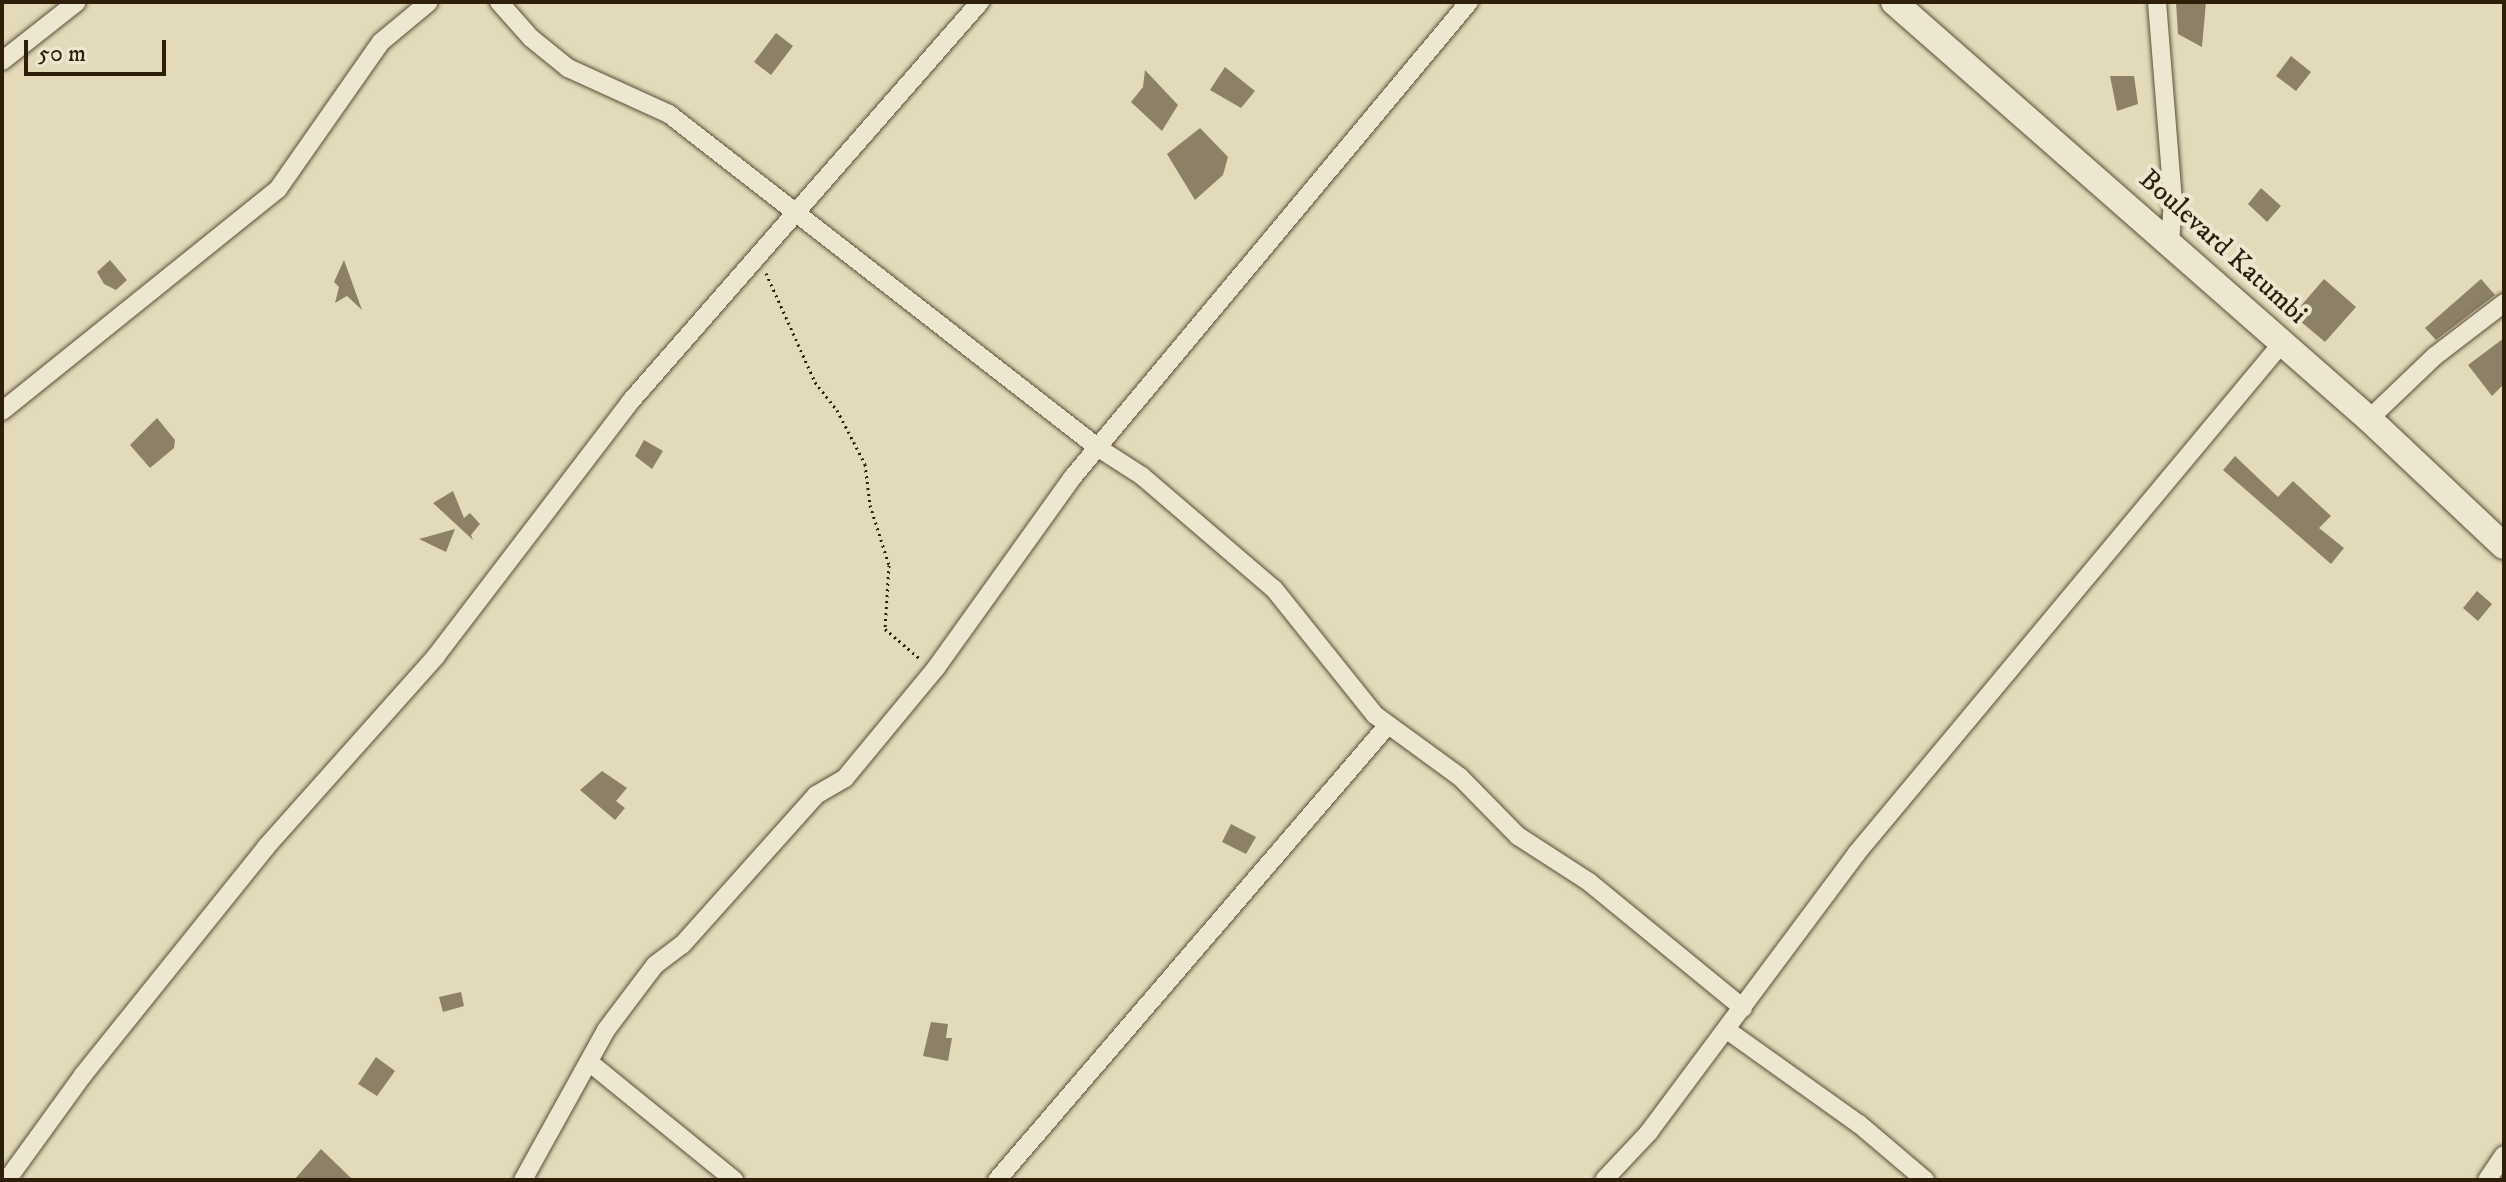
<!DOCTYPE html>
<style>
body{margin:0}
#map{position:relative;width:2506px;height:1182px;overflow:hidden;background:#e3daba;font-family:"IM FELL DW Pica",serif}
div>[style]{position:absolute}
.building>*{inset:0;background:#8c8066}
.path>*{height:3px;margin-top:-1.5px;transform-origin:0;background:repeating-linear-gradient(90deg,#2e1f0a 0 2px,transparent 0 6px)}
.roads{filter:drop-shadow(0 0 2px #5b4e36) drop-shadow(0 0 2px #5b4e36)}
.street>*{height:18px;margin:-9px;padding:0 9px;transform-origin:9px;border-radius:9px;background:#ede7d2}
.secondary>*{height:26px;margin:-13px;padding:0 13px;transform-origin:13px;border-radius:13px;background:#ede7d2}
span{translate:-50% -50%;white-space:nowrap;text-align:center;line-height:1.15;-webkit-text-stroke:8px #ede7d2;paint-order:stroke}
.street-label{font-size:28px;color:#2e1f0a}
.frame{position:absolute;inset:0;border:4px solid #2e1f0a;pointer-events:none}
.scale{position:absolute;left:24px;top:40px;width:142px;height:36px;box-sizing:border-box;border:4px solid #2e1f0a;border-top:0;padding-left:10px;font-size:24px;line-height:28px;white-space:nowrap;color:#2e1f0a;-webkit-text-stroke:6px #ede7d2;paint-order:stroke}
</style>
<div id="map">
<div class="building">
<div style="clip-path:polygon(2176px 2px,2206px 2px,2202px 47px,2178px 34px)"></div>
<div style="clip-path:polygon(776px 33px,793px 46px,771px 75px,754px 62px)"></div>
<div style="clip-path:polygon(2291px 56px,2311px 72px,2296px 91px,2276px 76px)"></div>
<div style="clip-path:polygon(1225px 67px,1255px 91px,1241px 108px,1210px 90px)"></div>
<div style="clip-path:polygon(1145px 70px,1178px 105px,1162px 131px,1131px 102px,1143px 87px)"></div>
<div style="clip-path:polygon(2110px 76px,2134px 76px,2138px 104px,2117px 111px)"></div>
<div style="clip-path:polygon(1200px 128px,1228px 157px,1223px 175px,1195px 200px,1167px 154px)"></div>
<div style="clip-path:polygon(2261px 188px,2281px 206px,2267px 222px,2248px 204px)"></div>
<div style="clip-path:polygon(110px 260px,127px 280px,116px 290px,104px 284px,97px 272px)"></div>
<div style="clip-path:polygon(344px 260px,362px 310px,347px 296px,335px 303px,339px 287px,334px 282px)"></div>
<div style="clip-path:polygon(2324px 279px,2356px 307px,2325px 342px,2293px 315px)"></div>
<div style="clip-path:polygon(2481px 279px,2495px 295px,2436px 340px,2425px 328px)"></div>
<div style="clip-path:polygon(2504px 338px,2504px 384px,2492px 396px,2468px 365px)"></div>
<div style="clip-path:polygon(157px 418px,175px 440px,174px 448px,150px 468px,130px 445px)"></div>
<div style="clip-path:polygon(644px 440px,663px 451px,652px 469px,635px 456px)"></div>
<div style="clip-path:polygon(2235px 456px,2278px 497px,2293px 481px,2331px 516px,2319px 528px,2344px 548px,2331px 564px,2223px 470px)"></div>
<div style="clip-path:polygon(453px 491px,464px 518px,470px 513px,480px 524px,471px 535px,473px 540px,433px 503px)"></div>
<div style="clip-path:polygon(455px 529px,446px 552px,419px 539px)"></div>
<div style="clip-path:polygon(2477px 591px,2492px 604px,2478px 621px,2463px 608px)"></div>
<div style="clip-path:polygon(602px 771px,627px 788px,616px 801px,625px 808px,615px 820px,580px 790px)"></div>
<div style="clip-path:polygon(1231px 824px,1256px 837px,1246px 854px,1222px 842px)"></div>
<div style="clip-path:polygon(461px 992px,464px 1006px,443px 1012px,439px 997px)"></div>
<div style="clip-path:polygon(931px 1022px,948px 1024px,946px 1038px,952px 1038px,948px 1061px,923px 1056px)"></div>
<div style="clip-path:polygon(376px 1057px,395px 1071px,377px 1096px,358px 1084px)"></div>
<div style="clip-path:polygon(321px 1149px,353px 1180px,294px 1180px)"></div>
</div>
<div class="path">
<div style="left:766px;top:273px;width:120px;rotate:65.8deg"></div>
<div style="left:815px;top:382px;width:36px;rotate:52deg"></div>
<div style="left:837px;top:410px;width:61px;rotate:62.6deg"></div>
<div style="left:865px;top:464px;width:41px;rotate:83deg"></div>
<div style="left:870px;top:505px;width:63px;rotate:72.4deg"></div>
<div style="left:889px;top:565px;width:64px;rotate:93.6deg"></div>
<div style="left:885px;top:629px;width:45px;rotate:40.5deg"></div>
</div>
<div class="roads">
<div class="street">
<div style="left:499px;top:2px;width:48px;rotate:48.4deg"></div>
<div style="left:531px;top:38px;width:48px;rotate:39deg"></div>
<div style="left:568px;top:68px;width:111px;rotate:24.5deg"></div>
<div style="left:669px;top:114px;width:542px;rotate:37.88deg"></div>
<div style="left:1097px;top:447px;width:54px;rotate:32.8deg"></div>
<div style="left:1142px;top:476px;width:174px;rotate:40.6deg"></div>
<div style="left:1274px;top:589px;width:161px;rotate:51.3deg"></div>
<div style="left:1375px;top:715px;width:105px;rotate:36.1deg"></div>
<div style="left:1460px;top:777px;width:83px;rotate:45.5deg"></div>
<div style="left:1518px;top:836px;width:85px;rotate:32.9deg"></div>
<div style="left:1589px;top:882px;width:199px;rotate:39.3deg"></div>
<div style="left:2157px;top:2px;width:199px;rotate:85.4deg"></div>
<div style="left:2173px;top:200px;width:44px;rotate:93.9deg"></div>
<div style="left:2px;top:61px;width:95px;rotate:-38.2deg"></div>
<div style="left:2px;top:411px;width:354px;rotate:-38.8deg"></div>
<div style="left:278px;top:189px;width:179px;rotate:-55deg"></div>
<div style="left:381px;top:42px;width:62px;rotate:-39.8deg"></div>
<div style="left:2369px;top:419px;width:91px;rotate:-43.7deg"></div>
<div style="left:2435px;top:356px;width:87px;rotate:-37.5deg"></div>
<div style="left:1727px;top:1030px;width:162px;rotate:35.5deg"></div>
<div style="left:1859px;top:1124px;width:87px;rotate:40.3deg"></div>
<div style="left:589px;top:1062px;width:187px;rotate:39.1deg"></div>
<div style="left:7px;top:1180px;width:130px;rotate:-54.1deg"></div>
<div style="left:83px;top:1075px;width:292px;rotate:-51.2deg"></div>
<div style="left:266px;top:847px;width:256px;rotate:-48.3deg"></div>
<div style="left:436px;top:656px;width:320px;rotate:-52.6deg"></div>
<div style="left:630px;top:402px;width:532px;rotate:-48.81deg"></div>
<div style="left:523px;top:1180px;width:171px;rotate:-61deg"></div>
<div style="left:606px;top:1030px;width:81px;rotate:-53deg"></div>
<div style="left:655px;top:965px;width:34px;rotate:-37deg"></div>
<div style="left:682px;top:945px;width:201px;rotate:-48.2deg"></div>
<div style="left:816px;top:795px;width:34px;rotate:-30deg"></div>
<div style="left:845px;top:778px;width:143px;rotate:-50.4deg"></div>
<div style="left:936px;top:668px;width:234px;rotate:-54.4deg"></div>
<div style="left:1072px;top:478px;width:620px;rotate:-50.17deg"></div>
<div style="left:997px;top:1180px;width:600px;rotate:-49.33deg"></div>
<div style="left:1604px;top:1180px;width:66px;rotate:-46.8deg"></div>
<div style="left:1649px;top:1132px;width:347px;rotate:-53.3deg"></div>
<div style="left:1856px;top:854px;width:665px;rotate:-50.18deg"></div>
<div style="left:2487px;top:1180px;width:30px;rotate:-56deg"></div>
</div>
<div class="secondary">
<div style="left:1894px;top:2px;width:632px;rotate:41.28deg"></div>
<div style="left:2369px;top:419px;width:185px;rotate:43.3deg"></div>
</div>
</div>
<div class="street-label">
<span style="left:2223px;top:247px;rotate:42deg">Boulevard Katumbi</span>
</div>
<div class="frame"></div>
<div class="scale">50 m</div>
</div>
